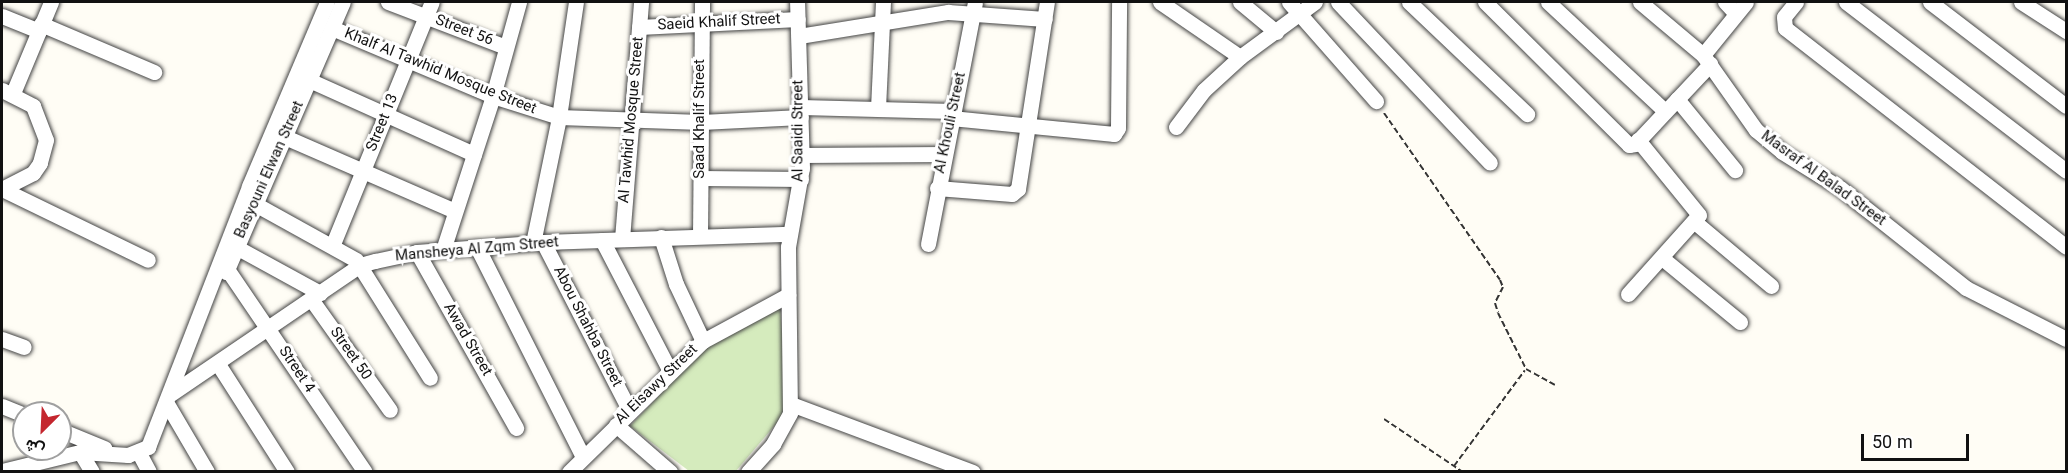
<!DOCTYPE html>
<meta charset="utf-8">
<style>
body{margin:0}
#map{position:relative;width:2068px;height:473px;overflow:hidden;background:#fffdf5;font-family:Georgia,Vazirmatn,serif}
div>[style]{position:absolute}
.green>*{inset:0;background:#d5ebbd}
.path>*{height:2px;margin-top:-1px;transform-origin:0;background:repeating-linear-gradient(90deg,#333 0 6px,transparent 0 9px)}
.roads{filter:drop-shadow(0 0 2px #444) drop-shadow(0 0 2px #444)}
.minor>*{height:15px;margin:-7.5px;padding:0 7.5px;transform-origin:7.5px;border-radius:7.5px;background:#fff}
span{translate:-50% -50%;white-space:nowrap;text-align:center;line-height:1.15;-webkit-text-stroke:6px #fff;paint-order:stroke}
.street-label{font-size:15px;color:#111}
.frame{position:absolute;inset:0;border:3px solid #111;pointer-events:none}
.north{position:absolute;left:12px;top:401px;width:60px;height:60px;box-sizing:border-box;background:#fff;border:2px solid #a0a0a0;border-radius:50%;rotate:204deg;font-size:16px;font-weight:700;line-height:24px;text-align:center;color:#111}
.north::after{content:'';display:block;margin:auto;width:21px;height:27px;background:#c4262e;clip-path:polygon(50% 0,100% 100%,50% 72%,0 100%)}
.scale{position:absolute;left:1861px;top:434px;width:108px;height:27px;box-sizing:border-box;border:3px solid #111;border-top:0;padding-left:8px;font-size:18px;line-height:21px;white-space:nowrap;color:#111;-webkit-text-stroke:4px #fff;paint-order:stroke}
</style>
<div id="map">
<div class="green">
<div style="clip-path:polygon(780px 304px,786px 399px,781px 418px,736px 471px,689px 471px,630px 426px,708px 345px)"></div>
</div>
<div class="path">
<div style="left:1384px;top:113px;width:203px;rotate:55.2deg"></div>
<div style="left:1500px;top:280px;width:8px;rotate:67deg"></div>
<div style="left:1503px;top:287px;width:18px;rotate:117deg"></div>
<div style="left:1495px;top:303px;width:10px;rotate:73deg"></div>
<div style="left:1498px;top:313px;width:63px;rotate:63.4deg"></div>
<div style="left:1526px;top:369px;width:33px;rotate:29deg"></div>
<div style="left:1384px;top:419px;width:95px;rotate:33.9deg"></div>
<div style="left:1454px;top:466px;width:119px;rotate:-53.5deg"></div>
</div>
<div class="roads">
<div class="minor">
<div style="left:388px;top:2px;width:126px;rotate:20.9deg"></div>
<div style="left:1160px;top:2px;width:97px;rotate:34.5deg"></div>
<div style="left:1240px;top:2px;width:47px;rotate:39.8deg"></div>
<div style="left:1289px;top:2px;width:132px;rotate:48.7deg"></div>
<div style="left:1338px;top:2px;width:221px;rotate:46.6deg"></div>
<div style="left:1409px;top:2px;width:163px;rotate:43.5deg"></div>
<div style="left:1485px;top:2px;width:203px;rotate:44.8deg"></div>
<div style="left:1629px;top:145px;width:6px;rotate:-9deg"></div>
<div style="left:1635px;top:144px;width:110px;rotate:-46.8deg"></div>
<div style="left:1548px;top:2px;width:160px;rotate:43deg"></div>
<div style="left:1640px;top:2px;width:82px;rotate:40.1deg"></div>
<div style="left:1703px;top:55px;width:92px;rotate:54.8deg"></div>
<div style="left:1756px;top:130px;width:34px;rotate:40deg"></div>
<div style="left:1782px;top:152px;width:68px;rotate:31.8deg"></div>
<div style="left:1840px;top:188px;width:161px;rotate:38.4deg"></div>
<div style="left:1966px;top:288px;width:112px;rotate:27deg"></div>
<div style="left:1725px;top:2px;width:16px;rotate:47deg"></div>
<div style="left:1796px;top:2px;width:19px;rotate:129deg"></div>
<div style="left:1784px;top:17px;width:11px;rotate:85deg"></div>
<div style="left:1785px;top:28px;width:356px;rotate:37.9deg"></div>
<div style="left:1846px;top:2px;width:277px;rotate:37.5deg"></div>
<div style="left:1930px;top:2px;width:171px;rotate:37.4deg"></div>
<div style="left:2021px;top:2px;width:54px;rotate:32.8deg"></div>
<div style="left:2px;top:16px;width:40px;rotate:22deg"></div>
<div style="left:41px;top:24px;width:123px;rotate:23deg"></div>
<div style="left:639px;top:27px;width:159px;rotate:-2.9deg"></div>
<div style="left:332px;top:28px;width:175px;rotate:22.9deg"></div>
<div style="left:493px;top:96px;width:69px;rotate:17.7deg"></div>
<div style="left:559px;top:117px;width:142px;rotate:2deg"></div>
<div style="left:701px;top:122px;width:100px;rotate:-2.9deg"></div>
<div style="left:799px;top:36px;width:151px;rotate:-9.2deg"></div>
<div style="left:948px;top:12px;width:97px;rotate:4.1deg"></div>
<div style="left:1703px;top:55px;width:68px;rotate:-50.9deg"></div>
<div style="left:309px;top:80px;width:181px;rotate:24.2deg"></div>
<div style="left:2px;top:90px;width:35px;rotate:27deg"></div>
<div style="left:33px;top:106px;width:36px;rotate:69deg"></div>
<div style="left:46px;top:140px;width:24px;rotate:105deg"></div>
<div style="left:40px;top:163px;width:12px;rotate:125deg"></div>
<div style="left:33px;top:173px;width:35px;rotate:153deg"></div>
<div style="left:13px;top:93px;width:99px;rotate:-67.3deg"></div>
<div style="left:1677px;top:99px;width:92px;rotate:50.8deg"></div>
<div style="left:801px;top:107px;width:152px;rotate:1.5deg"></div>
<div style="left:878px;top:108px;width:106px;rotate:-87.3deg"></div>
<div style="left:951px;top:118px;width:164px;rotate:5.6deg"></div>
<div style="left:1114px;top:134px;width:7px;rotate:-56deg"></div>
<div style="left:1118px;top:128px;width:126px;rotate:-89.5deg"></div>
<div style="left:1176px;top:127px;width:46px;rotate:-52.9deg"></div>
<div style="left:1204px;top:90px;width:49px;rotate:-42.5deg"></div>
<div style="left:1240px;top:57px;width:93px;rotate:-36.3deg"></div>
<div style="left:285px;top:137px;width:185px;rotate:23.5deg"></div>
<div style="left:802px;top:155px;width:142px;rotate:-0.4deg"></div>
<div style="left:701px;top:178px;width:100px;rotate:0.6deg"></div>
<div style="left:937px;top:188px;width:75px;rotate:4.6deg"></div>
<div style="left:1012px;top:194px;width:8px;rotate:-40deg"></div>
<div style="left:1018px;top:189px;width:189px;rotate:-81.2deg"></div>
<div style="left:2px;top:189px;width:162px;rotate:25.9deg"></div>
<div style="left:255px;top:204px;width:115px;rotate:29deg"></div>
<div style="left:356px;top:260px;width:139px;rotate:57.9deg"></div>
<div style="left:1696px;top:223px;width:98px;rotate:40deg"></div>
<div style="left:700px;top:236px;width:234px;rotate:-89.5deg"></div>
<div style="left:661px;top:237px;width:49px;rotate:72.3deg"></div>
<div style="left:676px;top:284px;width:63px;rotate:64.7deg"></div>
<div style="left:622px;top:239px;width:238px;rotate:-85.4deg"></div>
<div style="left:602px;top:240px;width:148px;rotate:62.6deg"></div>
<div style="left:543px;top:242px;width:190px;rotate:62.8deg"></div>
<div style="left:533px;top:243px;width:129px;rotate:-78.3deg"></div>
<div style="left:559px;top:117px;width:116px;rotate:-81.6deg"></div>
<div style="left:333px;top:244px;width:261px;rotate:-67.8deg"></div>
<div style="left:928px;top:244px;width:246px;rotate:-79deg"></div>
<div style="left:236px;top:247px;width:96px;rotate:28.7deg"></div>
<div style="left:477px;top:247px;width:235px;rotate:63.2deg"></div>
<div style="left:443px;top:250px;width:162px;rotate:-72deg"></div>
<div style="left:493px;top:96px;width:98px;rotate:-74.5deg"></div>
<div style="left:417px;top:252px;width:202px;rotate:60.6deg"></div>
<div style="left:1662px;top:258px;width:101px;rotate:39.4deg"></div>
<div style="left:227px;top:269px;width:245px;rotate:55.8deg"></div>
<div style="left:226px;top:272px;width:294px;rotate:-66.6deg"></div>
<div style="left:1628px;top:294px;width:106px;rotate:-48.1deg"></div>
<div style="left:1699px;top:215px;width:97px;rotate:-129.1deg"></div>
<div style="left:311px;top:299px;width:136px;rotate:54.6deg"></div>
<div style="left:2px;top:339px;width:23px;rotate:20deg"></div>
<div style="left:218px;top:364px;width:128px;rotate:57.4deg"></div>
<div style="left:169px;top:395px;width:231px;rotate:-34.2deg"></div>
<div style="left:360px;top:265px;width:16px;rotate:-15deg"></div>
<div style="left:375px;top:261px;width:43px;rotate:-12.1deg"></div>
<div style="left:417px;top:252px;width:126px;rotate:-4.5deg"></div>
<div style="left:543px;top:242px;width:247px;rotate:-1.9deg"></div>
<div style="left:166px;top:402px;width:81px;rotate:59.6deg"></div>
<div style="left:791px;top:404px;width:194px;rotate:20.5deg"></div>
<div style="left:2px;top:406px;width:24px;rotate:22deg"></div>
<div style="left:616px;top:425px;width:72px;rotate:41deg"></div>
<div style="left:60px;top:430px;width:48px;rotate:22.2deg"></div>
<div style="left:80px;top:452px;width:23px;rotate:59deg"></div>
<div style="left:139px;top:453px;width:21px;rotate:62deg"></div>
<div style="left:2px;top:471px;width:80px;rotate:-13.7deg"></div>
<div style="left:80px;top:452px;width:48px;rotate:3.6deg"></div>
<div style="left:128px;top:455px;width:22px;rotate:-22deg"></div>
<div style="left:148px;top:447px;width:280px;rotate:-68.8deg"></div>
<div style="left:249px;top:186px;width:200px;rotate:-67deg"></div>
<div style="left:569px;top:472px;width:187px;rotate:-44.4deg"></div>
<div style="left:703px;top:341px;width:97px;rotate:-28.4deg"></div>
<div style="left:748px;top:472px;width:38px;rotate:-48deg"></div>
<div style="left:773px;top:444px;width:35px;rotate:-61deg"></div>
<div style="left:790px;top:413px;width:166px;rotate:-90.7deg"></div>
<div style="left:788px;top:247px;width:80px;rotate:-80deg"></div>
<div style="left:802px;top:168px;width:166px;rotate:-91.7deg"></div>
</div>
</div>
<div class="street-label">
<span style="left:719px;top:23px;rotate:-3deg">Saeid Khalif Street</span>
<span style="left:464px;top:31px;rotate:21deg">Street 56</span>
<span style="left:440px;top:72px;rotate:22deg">Khalf Al Tawhid Mosque Street</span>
<span style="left:701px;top:119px;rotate:-90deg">Saad Khalif Street</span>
<span style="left:632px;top:120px;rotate:-85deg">Al Tawhid Mosque Street</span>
<span style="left:383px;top:123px;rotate:-68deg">Street 13</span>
<span style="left:951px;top:123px;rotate:-78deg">Al Khouli Street</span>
<span style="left:799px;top:131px;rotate:-90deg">Al Saaidi Street</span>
<span style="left:270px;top:170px;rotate:-66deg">Basyouni Elwan Street</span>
<span style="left:1823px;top:179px;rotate:36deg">Masraf Al Balad Street</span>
<span style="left:477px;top:250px;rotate:-5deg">Mansheya Al Zqm Street</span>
<span style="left:587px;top:327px;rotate:63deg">Abou Shahba Street</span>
<span style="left:467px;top:340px;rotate:60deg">Awad Street</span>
<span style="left:350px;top:354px;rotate:55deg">Street 50</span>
<span style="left:296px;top:370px;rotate:56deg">Street 4</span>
<span style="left:657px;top:385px;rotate:-44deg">Al Eisawy Street</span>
</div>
<div class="frame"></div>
<div class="north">ش</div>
<div class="scale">50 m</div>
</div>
